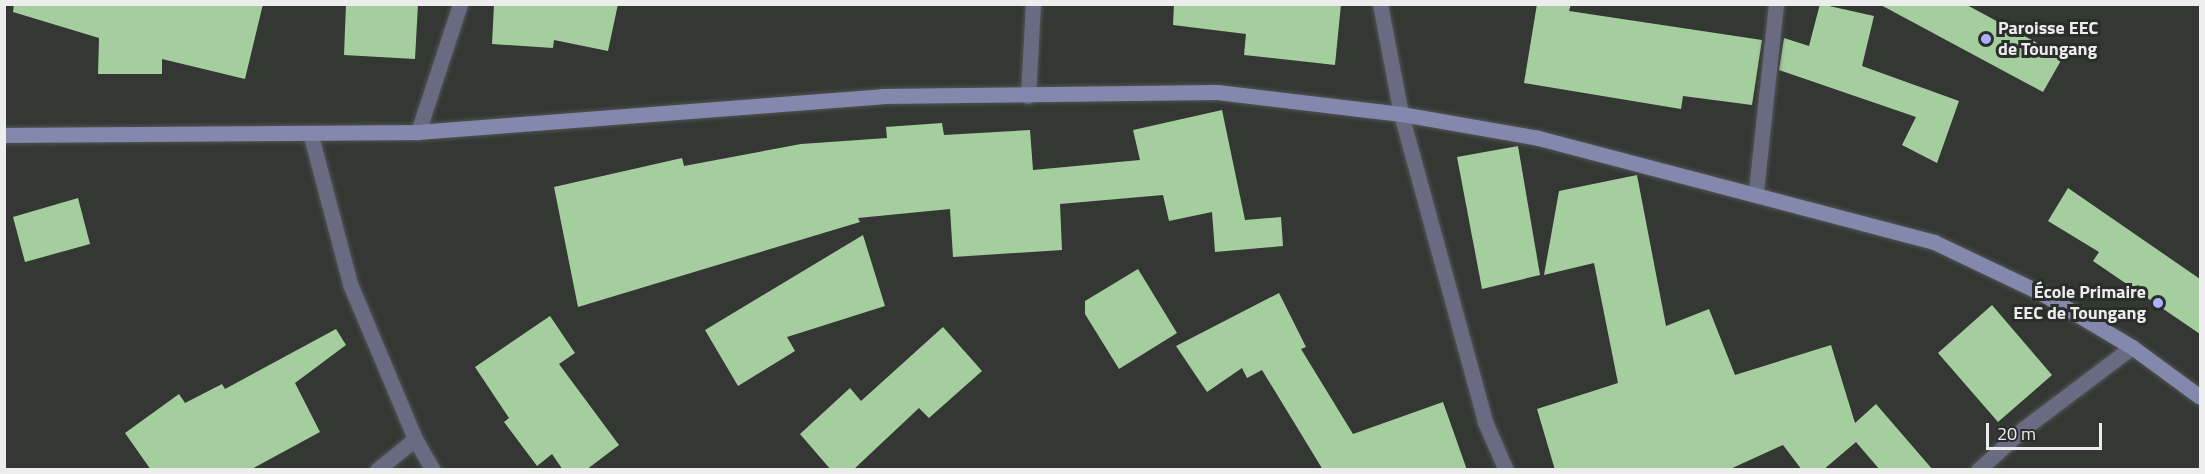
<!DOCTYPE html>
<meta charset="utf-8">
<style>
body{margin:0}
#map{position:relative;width:2205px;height:474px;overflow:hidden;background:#343734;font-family:"Titillium Web",sans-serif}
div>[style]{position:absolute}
.building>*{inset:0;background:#a5ce9e}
.roads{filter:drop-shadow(0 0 2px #515451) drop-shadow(0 0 2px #515451)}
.street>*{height:15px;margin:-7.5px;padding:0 7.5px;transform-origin:7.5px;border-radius:7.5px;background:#686b81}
.secondary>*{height:15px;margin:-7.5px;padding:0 7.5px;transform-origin:7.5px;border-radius:7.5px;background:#8488ac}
.dots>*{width:16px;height:16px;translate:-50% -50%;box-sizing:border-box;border:3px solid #2a2d2a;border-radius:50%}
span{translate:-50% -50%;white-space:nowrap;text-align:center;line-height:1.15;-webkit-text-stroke:6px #2a2d2a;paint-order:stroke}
.poi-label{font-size:18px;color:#ecedec;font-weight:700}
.left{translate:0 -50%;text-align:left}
.right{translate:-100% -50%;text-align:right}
.frame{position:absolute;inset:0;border:6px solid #ecedec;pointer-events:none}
.scale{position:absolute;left:1986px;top:423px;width:116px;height:27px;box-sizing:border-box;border:3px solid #ecedec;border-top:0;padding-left:8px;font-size:18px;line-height:21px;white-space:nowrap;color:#ecedec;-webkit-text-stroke:4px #2a2d2a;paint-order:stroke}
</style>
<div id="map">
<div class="building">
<div style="clip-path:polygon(14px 4px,263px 4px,245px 79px,162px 59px,162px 74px,98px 74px,99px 38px,13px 12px)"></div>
<div style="clip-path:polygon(346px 4px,418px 4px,415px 59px,344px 55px)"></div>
<div style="clip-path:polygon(494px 4px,618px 4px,608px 51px,554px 40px,553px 48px,492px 44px)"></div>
<div style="clip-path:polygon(1174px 4px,1341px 4px,1335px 65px,1244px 55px,1246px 34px,1173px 25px)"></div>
<div style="clip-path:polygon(1537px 4px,1571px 4px,1569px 11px,1762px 40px,1752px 105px,1683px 96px,1681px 109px,1524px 83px)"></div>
<div style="clip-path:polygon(1820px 4px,1874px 16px,1862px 66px,1959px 101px,1937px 163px,1902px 145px,1916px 117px,1779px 70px,1784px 38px,1809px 46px)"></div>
<div style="clip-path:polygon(1879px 4px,1965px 4px,2063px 57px,2043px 92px)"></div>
<div style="clip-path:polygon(1222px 110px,1245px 220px,1281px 217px,1283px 246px,1215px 252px,1212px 212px,1169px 221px,1163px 195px,1060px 204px,1062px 250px,953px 257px,950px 209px,858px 218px,860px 222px,578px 307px,554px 187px,682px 158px,684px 166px,801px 144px,887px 138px,886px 127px,942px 123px,944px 135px,1030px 130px,1033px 170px,1140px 160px,1133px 130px)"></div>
<div style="clip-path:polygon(1518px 146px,1540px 275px,1482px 289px,1457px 157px)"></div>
<div style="clip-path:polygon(1637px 175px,1666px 326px,1709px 309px,1735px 375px,1831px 345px,1855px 423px,1876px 404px,1933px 470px,1880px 470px,1856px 442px,1823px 470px,1802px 470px,1783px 445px,1728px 470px,1555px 470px,1537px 409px,1618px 383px,1594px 263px,1544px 275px,1559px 191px)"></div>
<div style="clip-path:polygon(2068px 188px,2200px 279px,2200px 334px,2093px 261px,2099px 252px,2048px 221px)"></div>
<div style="clip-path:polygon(78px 198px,90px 244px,25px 262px,13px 217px)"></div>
<div style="clip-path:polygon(863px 235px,885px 306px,787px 337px,795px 351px,738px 386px,705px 330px)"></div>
<div style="clip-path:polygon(1138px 269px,1177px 333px,1119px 369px,1085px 314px,1085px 301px)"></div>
<div style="clip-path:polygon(1279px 293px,1306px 347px,1301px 349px,1353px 434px,1443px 402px,1467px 470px,1323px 470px,1262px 370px,1247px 378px,1242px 368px,1207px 392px,1176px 346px)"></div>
<div style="clip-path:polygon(1992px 305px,2052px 375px,1998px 422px,1938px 353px)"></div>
<div style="clip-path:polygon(550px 316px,575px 353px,559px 364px,619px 445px,586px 470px,563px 470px,552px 454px,537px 466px,504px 422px,509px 418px,475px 367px)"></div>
<div style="clip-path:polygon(943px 327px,982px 371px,929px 418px,919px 408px,853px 470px,831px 470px,800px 434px,850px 388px,861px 401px)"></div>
<div style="clip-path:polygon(336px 329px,346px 345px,295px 383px,320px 432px,250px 470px,151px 470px,125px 433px,179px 394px,185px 403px,222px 384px,225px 389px)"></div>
</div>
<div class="roads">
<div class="street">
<div style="left:1380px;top:4px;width:112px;rotate:79.2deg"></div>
<div style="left:1401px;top:114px;width:319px;rotate:74.7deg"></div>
<div style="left:1485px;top:422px;width:52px;rotate:66.4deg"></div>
<div style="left:1028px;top:96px;width:92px;rotate:-86.9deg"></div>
<div style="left:418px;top:132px;width:135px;rotate:-71.8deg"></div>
<div style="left:311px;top:136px;width:153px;rotate:75.2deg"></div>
<div style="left:350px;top:284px;width:168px;rotate:67.2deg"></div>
<div style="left:415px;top:439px;width:36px;rotate:60deg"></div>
<div style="left:1756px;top:191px;width:188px;rotate:-83.9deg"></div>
<div style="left:377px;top:470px;width:49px;rotate:-39.2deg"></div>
<div style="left:1978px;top:470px;width:61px;rotate:-42.3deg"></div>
<div style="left:2023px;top:429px;width:136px;rotate:-37deg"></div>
</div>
<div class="secondary">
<div style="left:4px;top:135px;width:414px;rotate:-0.4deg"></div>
<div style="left:418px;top:132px;width:465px;rotate:-4.4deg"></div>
<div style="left:882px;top:96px;width:335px;rotate:-0.7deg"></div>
<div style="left:1217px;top:92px;width:185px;rotate:6.8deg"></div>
<div style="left:1401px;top:114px;width:139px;rotate:9.9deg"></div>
<div style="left:1538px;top:138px;width:409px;rotate:14.7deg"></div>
<div style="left:1934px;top:242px;width:121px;rotate:25.5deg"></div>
<div style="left:2043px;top:294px;width:104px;rotate:30.8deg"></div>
<div style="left:2132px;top:347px;width:84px;rotate:36.3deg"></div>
</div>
</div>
<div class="dots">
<div style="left:1986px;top:39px;background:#a9b0fc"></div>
<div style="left:2158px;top:303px;background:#a9b0fc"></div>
</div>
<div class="poi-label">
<span class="left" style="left:1998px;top:39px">Paroisse EEC<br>de Toungang</span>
<span class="right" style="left:2146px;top:303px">École Primaire<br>EEC de Toungang</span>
</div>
<div class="frame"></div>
<div class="scale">20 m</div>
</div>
